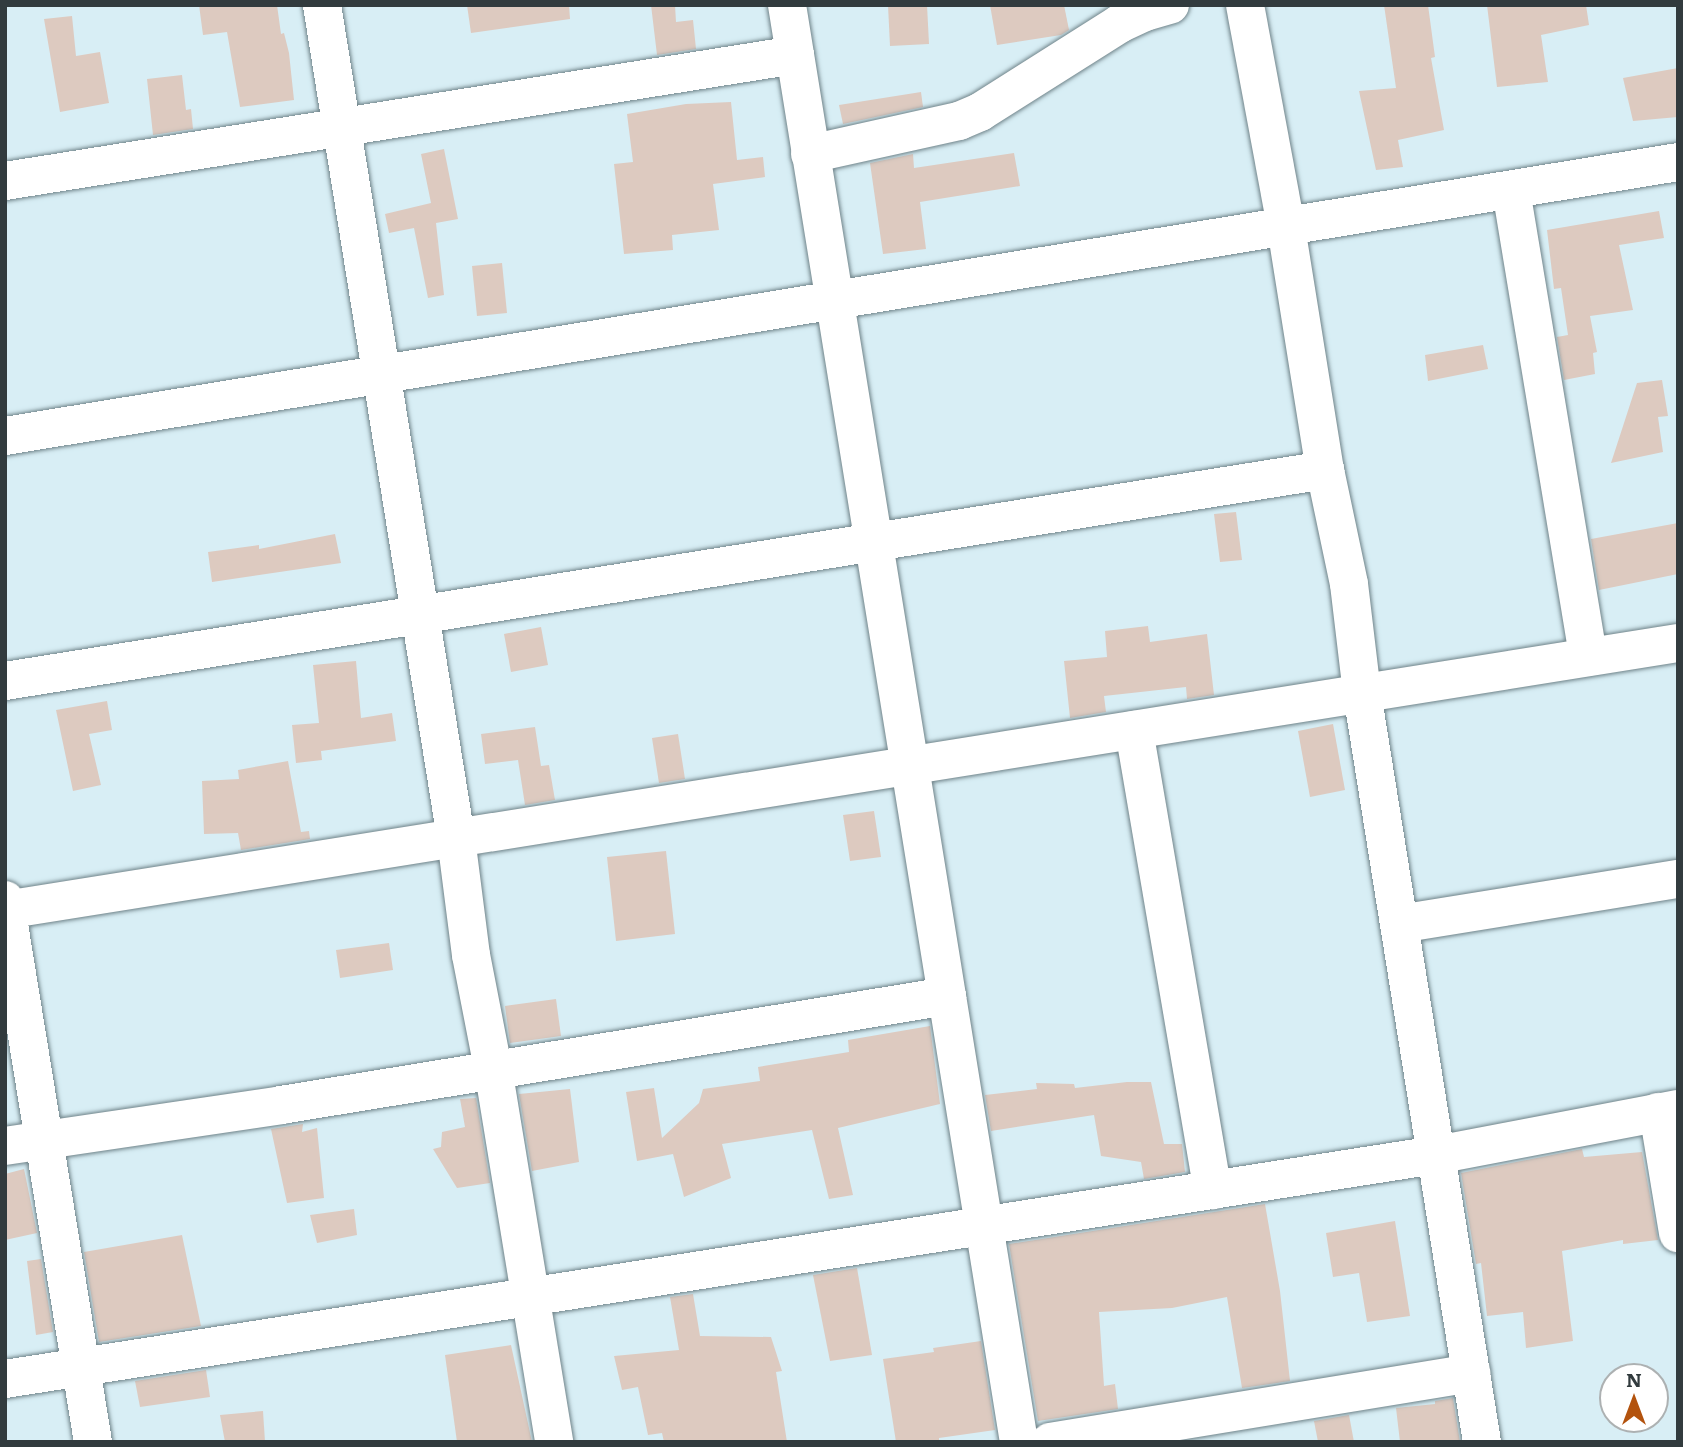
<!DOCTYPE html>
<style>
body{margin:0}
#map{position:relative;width:1683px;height:1447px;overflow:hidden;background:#d8eef5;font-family:Literata,serif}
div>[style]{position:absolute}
.building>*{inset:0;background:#ddcac0}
.roads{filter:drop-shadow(0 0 2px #6f8389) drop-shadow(0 0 2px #6f8389)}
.minor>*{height:38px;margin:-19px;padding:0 19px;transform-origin:19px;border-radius:19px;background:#fff}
span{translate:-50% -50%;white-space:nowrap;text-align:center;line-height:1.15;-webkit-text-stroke:5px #fff;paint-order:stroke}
.frame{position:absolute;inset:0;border:7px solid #323b3e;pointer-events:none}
.north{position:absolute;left:1599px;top:1363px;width:70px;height:70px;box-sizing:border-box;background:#fff;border:2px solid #adb1b2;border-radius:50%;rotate:0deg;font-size:19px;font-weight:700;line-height:28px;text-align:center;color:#323b3e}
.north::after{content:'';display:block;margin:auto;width:24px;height:32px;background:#b3530e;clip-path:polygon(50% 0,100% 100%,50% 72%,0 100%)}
</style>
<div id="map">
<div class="building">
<div style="clip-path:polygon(199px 5px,277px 5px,281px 34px,284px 33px,289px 53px,294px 100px,240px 107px,227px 32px,203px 35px)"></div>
<div style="clip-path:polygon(467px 5px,569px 5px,570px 19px,471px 33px)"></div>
<div style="clip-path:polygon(651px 5px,675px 5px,676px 22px,693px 20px,696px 49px,657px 55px)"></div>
<div style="clip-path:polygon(888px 5px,927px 5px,929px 44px,890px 46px)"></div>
<div style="clip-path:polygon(990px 5px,1064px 5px,1069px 30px,1061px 35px,997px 45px)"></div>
<div style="clip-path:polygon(1384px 5px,1428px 5px,1435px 57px,1431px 58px,1444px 130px,1398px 140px,1403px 167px,1376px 170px,1359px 91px,1396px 88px)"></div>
<div style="clip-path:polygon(1487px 5px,1586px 5px,1589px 25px,1541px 35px,1548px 82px,1497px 87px)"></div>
<div style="clip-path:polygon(72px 16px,76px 56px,100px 52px,109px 103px,60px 112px,44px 19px)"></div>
<div style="clip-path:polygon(1678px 68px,1678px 117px,1633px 121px,1623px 78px)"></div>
<div style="clip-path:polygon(182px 75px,186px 110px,191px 109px,193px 129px,153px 135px,147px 79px)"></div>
<div style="clip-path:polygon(921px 92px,923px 107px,843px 124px,839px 105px)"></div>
<div style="clip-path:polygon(731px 102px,737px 160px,763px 157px,765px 177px,713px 184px,719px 230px,672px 235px,673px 250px,624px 254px,614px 164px,633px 162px,627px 114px,686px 104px)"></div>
<div style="clip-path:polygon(444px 149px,458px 219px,436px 223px,444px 295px,428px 298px,414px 228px,389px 233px,385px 214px,431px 203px,421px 154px)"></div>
<div style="clip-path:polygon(1014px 153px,1020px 186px,920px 202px,926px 249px,883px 254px,870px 163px,913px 154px,914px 168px)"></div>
<div style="clip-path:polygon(1659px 211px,1664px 238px,1619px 245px,1633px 310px,1590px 316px,1597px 352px,1593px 353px,1595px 374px,1564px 380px,1557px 337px,1568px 335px,1561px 288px,1554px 289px,1547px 230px)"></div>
<div style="clip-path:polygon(502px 263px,507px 313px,477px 316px,472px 266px)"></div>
<div style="clip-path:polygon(1483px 345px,1488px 369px,1428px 381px,1425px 355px)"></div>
<div style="clip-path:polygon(1662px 380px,1668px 416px,1658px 417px,1663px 452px,1611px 463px,1637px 383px)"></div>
<div style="clip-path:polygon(1236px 512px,1242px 560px,1220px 562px,1214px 514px)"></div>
<div style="clip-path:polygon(1678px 523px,1678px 574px,1599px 590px,1591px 539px)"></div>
<div style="clip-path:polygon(335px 534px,341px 563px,212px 582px,208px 552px,259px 545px,259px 549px)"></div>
<div style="clip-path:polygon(1148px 626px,1150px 642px,1207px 634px,1214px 695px,1187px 699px,1186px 687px,1104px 696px,1106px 712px,1070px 718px,1064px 661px,1107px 657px,1105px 631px)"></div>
<div style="clip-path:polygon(541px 627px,548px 665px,511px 672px,504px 634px)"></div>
<div style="clip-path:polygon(356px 661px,361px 718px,392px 713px,396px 741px,321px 751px,322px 760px,296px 763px,292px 725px,319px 723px,313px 665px)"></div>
<div style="clip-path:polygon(107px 701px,112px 730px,89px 734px,101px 785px,73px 791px,56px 710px)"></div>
<div style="clip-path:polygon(1333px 724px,1345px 790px,1310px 797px,1298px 731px)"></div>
<div style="clip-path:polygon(535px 727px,541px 766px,549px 765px,555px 800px,525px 805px,518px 760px,485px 764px,481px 734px)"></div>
<div style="clip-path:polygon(678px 734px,685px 779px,659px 783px,652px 738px)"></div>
<div style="clip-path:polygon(288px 761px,301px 832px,309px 831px,310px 839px,241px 850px,238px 833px,204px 834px,202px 781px,239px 779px,238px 770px)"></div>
<div style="clip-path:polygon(874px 811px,881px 857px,850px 861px,843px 815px)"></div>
<div style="clip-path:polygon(666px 851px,675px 934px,616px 941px,607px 857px)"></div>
<div style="clip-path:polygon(389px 943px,393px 970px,340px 978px,336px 950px)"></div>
<div style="clip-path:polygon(556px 999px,561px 1036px,510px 1043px,505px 1006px)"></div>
<div style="clip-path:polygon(930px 1026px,940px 1104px,838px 1128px,853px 1195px,829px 1199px,812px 1130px,722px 1144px,731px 1178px,684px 1197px,673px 1154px,637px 1161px,626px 1092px,654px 1088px,662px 1138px,699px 1103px,703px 1089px,760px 1081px,758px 1067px,849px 1052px,848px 1040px)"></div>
<div style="clip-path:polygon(1127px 1082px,1151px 1082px,1164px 1144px,1182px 1144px,1185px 1172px,1144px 1179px,1141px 1162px,1101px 1156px,1094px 1115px,991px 1131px,985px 1095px,1037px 1089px,1036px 1083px,1074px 1084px,1075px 1088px)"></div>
<div style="clip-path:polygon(570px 1089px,579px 1162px,532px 1171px,519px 1094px)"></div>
<div style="clip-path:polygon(476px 1098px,490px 1183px,457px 1188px,433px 1149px,441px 1147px,442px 1132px,465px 1127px,460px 1099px)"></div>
<div style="clip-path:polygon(303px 1124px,302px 1132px,317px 1128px,324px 1198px,287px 1203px,271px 1129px)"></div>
<div style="clip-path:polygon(1582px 1149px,1584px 1157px,1642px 1152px,1658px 1240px,1623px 1244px,1623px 1240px,1562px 1251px,1573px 1341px,1526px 1348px,1523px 1312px,1487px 1316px,1481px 1263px,1476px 1264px,1461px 1173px)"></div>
<div style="clip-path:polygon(24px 1169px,37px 1233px,5px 1240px,5px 1174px)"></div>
<div style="clip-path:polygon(1265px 1204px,1280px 1291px,1290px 1381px,1242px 1388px,1227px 1297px,1172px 1308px,1099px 1312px,1104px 1386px,1115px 1384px,1118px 1409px,1038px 1421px,1009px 1244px)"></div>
<div style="clip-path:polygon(354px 1209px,357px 1235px,317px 1243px,310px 1215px)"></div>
<div style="clip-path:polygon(1395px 1221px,1410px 1316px,1367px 1322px,1359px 1273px,1333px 1277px,1326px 1233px)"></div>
<div style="clip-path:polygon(182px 1235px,201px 1326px,99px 1342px,84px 1252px)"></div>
<div style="clip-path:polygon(41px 1259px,53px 1332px,36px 1335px,27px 1261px)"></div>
<div style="clip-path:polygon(857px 1268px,872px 1355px,830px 1361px,813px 1275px)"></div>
<div style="clip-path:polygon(693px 1294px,700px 1336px,771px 1337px,782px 1371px,776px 1372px,787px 1442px,664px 1442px,662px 1433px,648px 1435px,638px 1387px,622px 1390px,614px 1356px,679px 1350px,670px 1297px)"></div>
<div style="clip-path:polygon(981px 1341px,995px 1430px,939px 1438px,939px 1442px,896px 1442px,883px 1359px,934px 1352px,933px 1348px)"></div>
<div style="clip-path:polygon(511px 1345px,532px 1442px,457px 1442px,445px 1355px)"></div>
<div style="clip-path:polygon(206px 1370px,210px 1397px,140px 1407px,135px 1381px)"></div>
<div style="clip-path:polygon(1453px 1398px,1460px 1442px,1400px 1442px,1396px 1408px,1435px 1404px,1435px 1401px)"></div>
<div style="clip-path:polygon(263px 1411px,265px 1442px,225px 1442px,220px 1415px)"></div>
<div style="clip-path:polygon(1349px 1415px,1354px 1442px,1318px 1442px,1314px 1421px)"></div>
</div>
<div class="roads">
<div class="minor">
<div style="left:322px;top:5px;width:844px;rotate:80.86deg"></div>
<div style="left:456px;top:838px;width:118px;rotate:82.7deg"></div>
<div style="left:471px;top:955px;width:115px;rotate:79deg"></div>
<div style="left:493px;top:1068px;width:379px;rotate:80.7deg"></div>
<div style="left:787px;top:5px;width:1456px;rotate:80.83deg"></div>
<div style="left:1245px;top:5px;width:226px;rotate:79.5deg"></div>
<div style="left:1286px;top:227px;width:246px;rotate:80.9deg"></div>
<div style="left:1325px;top:470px;width:116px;rotate:78.1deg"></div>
<div style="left:1349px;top:584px;width:110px;rotate:83.2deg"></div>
<div style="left:1362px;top:693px;width:759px;rotate:80.9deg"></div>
<div style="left:810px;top:154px;width:153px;rotate:-12.5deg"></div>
<div style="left:959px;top:121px;width:23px;rotate:-23deg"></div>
<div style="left:980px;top:112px;width:165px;rotate:-32.3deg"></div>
<div style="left:1119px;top:24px;width:29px;rotate:-25deg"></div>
<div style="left:1145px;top:12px;width:26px;rotate:-16deg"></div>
<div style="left:5px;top:181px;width:800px;rotate:-9.06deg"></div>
<div style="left:1511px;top:190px;width:473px;rotate:80.6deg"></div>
<div style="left:5px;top:436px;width:1695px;rotate:-9.3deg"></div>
<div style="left:5px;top:681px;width:1337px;rotate:-9.08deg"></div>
<div style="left:1134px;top:730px;width:467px;rotate:80.3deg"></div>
<div style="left:5px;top:900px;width:549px;rotate:80.78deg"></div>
<div style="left:5px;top:910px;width:1694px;rotate:-9.07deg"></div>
<div style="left:1399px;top:924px;width:283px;rotate:-9.2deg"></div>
<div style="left:1658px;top:1112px;width:123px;rotate:80.6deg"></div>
<div style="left:5px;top:1146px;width:279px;rotate:-8.4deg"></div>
<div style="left:281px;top:1105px;width:675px;rotate:-9.29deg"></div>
<div style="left:5px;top:1379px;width:1448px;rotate:-8.9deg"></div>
<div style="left:1436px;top:1155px;width:246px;rotate:-10.8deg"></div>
<div style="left:1050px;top:1442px;width:427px;rotate:-9.3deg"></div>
</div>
</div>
<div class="frame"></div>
<div class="north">N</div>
</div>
